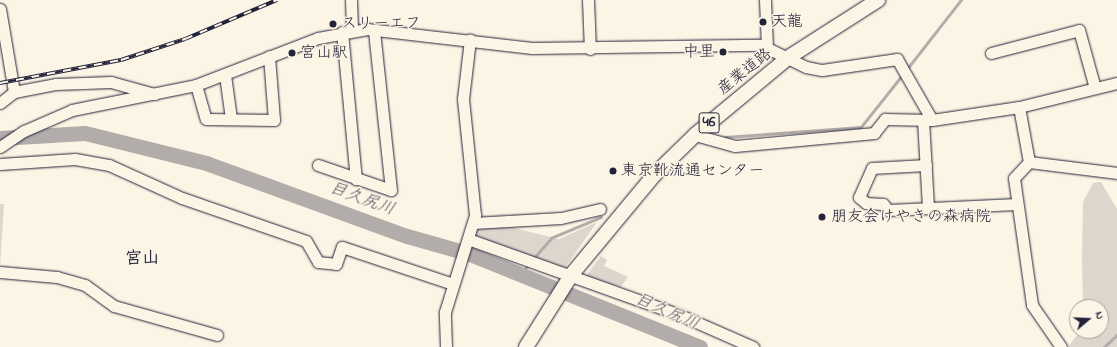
<!DOCTYPE html>
<meta charset="utf-8">
<style>
body{margin:0}
#map{position:relative;width:1117px;height:347px;overflow:hidden;background:#fcf5e5;font-family:"Indie Flower","Klee One",sans-serif}
div>[style]{position:absolute}
.green>*{inset:0;background:#dcd6cc}
.stream>*{height:2.5px;margin:-1.25px;padding:0 1.25px;transform-origin:1.25px;border-radius:1.25px;background:#b2adab}
.river>*{height:15px;margin:-7.5px;padding:0 7.5px;transform-origin:7.5px;border-radius:7.5px;background:#b2adab}
.roads{filter:drop-shadow(0 0 1px #22223b) drop-shadow(0 0 1px #22223b)}
.minor>*{height:11px;margin:-5.5px;padding:0 5.5px;transform-origin:5.5px;border-radius:5.5px;background:#fcf5e5}
.major>*{height:14px;margin:-7px;padding:0 7px;transform-origin:7px;border-radius:7px;background:#fcf5e5}
.rail>*{height:4px;margin-top:-2px;transform-origin:0;background:repeating-linear-gradient(90deg,#fcf5e5 0 8px,#22223b 0 16px);box-sizing:border-box;border-block:1px solid #22223b}
.dots>*{width:11px;height:11px;translate:-50% -50%;box-sizing:border-box;border:2px solid #fcf5e5;border-radius:50%}
span{translate:-50% -50%;white-space:nowrap;text-align:center;line-height:1.15;-webkit-text-stroke:3px #fcf5e5;paint-order:stroke}
.shield-label span{padding:1px 3px;background:#fcf5e5;border:1px solid;border-radius:3px;-webkit-text-stroke-width:0}
.shield-label{font-size:15px;color:#22223b;font-weight:700}
.poi-label{font-size:16px;color:#22223b}
.left{translate:0 -50%;text-align:left}
.right{translate:-100% -50%;text-align:right}
.street-label{font-size:16px;color:#22223b}
.water-label{font-size:17px;color:#545362;font-style:italic}
.neighbourhood-label{font-size:17px;color:#22223b;font-weight:700}
.north{position:absolute;left:1069px;top:299px;width:40px;height:40px;box-sizing:border-box;background:#fcf5e5;border:1px solid #a5a1a1;border-radius:50%;rotate:71deg;font-size:11px;font-weight:700;line-height:16px;text-align:center;color:#22223b}
.north::after{content:'';display:block;margin:auto;width:14px;height:18px;background:#22223b;clip-path:polygon(50% 0,100% 100%,50% 72%,0 100%)}
</style>
<div id="map">
<div class="green">
<div style="clip-path:polygon(1101px 182px,1117px 209px,1117px 347px,1068px 347px,1080px 331px,1101px 331px,1101px 307px,1083px 307px,1082px 258px,1083px 202px,1093px 183px)"></div>
<div style="clip-path:polygon(0 204px,4px 204px,0 267px)"></div>
<div style="clip-path:polygon(597px 222px,564px 269px,472px 236px,476px 226px,493px 223px,559px 239px)"></div>
<div style="clip-path:polygon(601px 256px,607px 260px,604px 266px,628px 277px,621px 287px,586px 276px)"></div>
</div>
<div class="stream">
<div style="left:907px;top:69px;width:88px;rotate:-52deg"></div>
<div style="left:725px;top:137px;width:136px;rotate:-4.2deg"></div>
<div style="left:861px;top:127px;width:68px;rotate:-51.6deg"></div>
<div style="left:533px;top:259px;width:28px;rotate:-49deg"></div>
<div style="left:551px;top:238px;width:54px;rotate:-22.8deg"></div>
<div style="left:519px;top:275px;width:15px;rotate:-48deg"></div>
<div style="left:1104px;top:347px;width:18px;rotate:-43deg"></div>
</div>
<div class="river">
<div style="left:0;top:138px;width:85px;rotate:-3.4deg"></div>
<div style="left:85px;top:133px;width:125px;rotate:13.9deg"></div>
<div style="left:206px;top:163px;width:214px;rotate:20deg"></div>
<div style="left:407px;top:236px;width:66px;rotate:15.9deg"></div>
<div style="left:470px;top:254px;width:248px;rotate:22deg"></div>
</div>
<div class="roads">
<div class="minor">
<div style="left:351px;top:0;width:31px;rotate:88deg"></div>
<div style="left:588px;top:0;width:49px;rotate:87.7deg"></div>
<div style="left:765px;top:0;width:47px;rotate:87.6deg"></div>
<div style="left:0;top:9px;width:84px;rotate:80.4deg"></div>
<div style="left:342px;top:32px;width:148px;rotate:84.6deg"></div>
<div style="left:991px;top:53px;width:91px;rotate:-14.6deg"></div>
<div style="left:1079px;top:30px;width:60px;rotate:74.6deg"></div>
<div style="left:225px;top:75px;width:44px;rotate:82.2deg"></div>
<div style="left:196px;top:85px;width:35px;rotate:74deg"></div>
<div style="left:206px;top:119px;width:68px;rotate:0.8deg"></div>
<div style="left:274px;top:120px;width:64px;rotate:-94.5deg"></div>
<div style="left:0;top:103px;width:18px;rotate:-38deg"></div>
<div style="left:14px;top:92px;width:43px;rotate:-10.8deg"></div>
<div style="left:56px;top:84px;width:55px;rotate:-2.1deg"></div>
<div style="left:111px;top:82px;width:45px;rotate:15.6deg"></div>
<div style="left:1019px;top:107px;width:56px;rotate:79.7deg"></div>
<div style="left:1029px;top:162px;width:22px;rotate:133deg"></div>
<div style="left:1014px;top:178px;width:128px;rotate:81.9deg"></div>
<div style="left:1032px;top:305px;width:51px;rotate:55.4deg"></div>
<div style="left:923px;top:120px;width:88px;rotate:86.7deg"></div>
<div style="left:695px;top:135px;width:41px;rotate:15.4deg"></div>
<div style="left:735px;top:146px;width:140px;rotate:-5.3deg"></div>
<div style="left:874px;top:133px;width:18px;rotate:-52deg"></div>
<div style="left:885px;top:119px;width:47px;rotate:1.2deg"></div>
<div style="left:932px;top:120px;width:88px;rotate:-8.5deg"></div>
<div style="left:1019px;top:107px;width:101px;rotate:-13.8deg"></div>
<div style="left:0;top:147px;width:29px;rotate:-34deg"></div>
<div style="left:24px;top:131px;width:52px;rotate:-23.6deg"></div>
<div style="left:72px;top:110px;width:126px;rotate:-11.4deg"></div>
<div style="left:196px;top:85px;width:131px;rotate:-21.1deg"></div>
<div style="left:318px;top:38px;width:50px;rotate:-10.4deg"></div>
<div style="left:367px;top:29px;width:166px;rotate:6.6deg"></div>
<div style="left:532px;top:48px;width:229px;rotate:-0.8deg"></div>
<div style="left:761px;top:45px;width:50px;rotate:26.1deg"></div>
<div style="left:806px;top:67px;width:16px;rotate:11deg"></div>
<div style="left:822px;top:70px;width:76px;rotate:-8.3deg"></div>
<div style="left:897px;top:59px;width:70px;rotate:60.2deg"></div>
<div style="left:1029px;top:162px;width:89px;rotate:7.1deg"></div>
<div style="left:0;top:164px;width:75px;rotate:-3.8deg"></div>
<div style="left:75px;top:159px;width:35px;rotate:10deg"></div>
<div style="left:109px;top:165px;width:80px;rotate:24.3deg"></div>
<div style="left:182px;top:198px;width:131px;rotate:19.1deg"></div>
<div style="left:306px;top:241px;width:24px;rotate:60deg"></div>
<div style="left:318px;top:262px;width:18px;rotate:6deg"></div>
<div style="left:336px;top:264px;width:18px;rotate:-71deg"></div>
<div style="left:342px;top:247px;width:117px;rotate:18.4deg"></div>
<div style="left:318px;top:165px;width:77px;rotate:18.9deg"></div>
<div style="left:391px;top:190px;width:161px;rotate:-96.1deg"></div>
<div style="left:926px;top:165px;width:54px;rotate:176.8deg"></div>
<div style="left:872px;top:168px;width:32px;rotate:114deg"></div>
<div style="left:859px;top:197px;width:9px;rotate:41deg"></div>
<div style="left:866px;top:203px;width:17px;rotate:3deg"></div>
<div style="left:883px;top:204px;width:8px;rotate:50deg"></div>
<div style="left:888px;top:210px;width:129px;rotate:-2.7deg"></div>
<div style="left:473px;top:223px;width:88px;rotate:-3.3deg"></div>
<div style="left:561px;top:218px;width:40px;rotate:-13deg"></div>
<div style="left:468px;top:239px;width:225px;rotate:19.7deg"></div>
<div style="left:680px;top:315px;width:80px;rotate:23.7deg"></div>
<div style="left:0;top:272px;width:57px;rotate:5deg"></div>
<div style="left:57px;top:277px;width:29px;rotate:16deg"></div>
<div style="left:85px;top:285px;width:36px;rotate:36deg"></div>
<div style="left:114px;top:306px;width:107px;rotate:15.7deg"></div>
<div style="left:446px;top:347px;width:35px;rotate:-92deg"></div>
<div style="left:445px;top:312px;width:102px;rotate:-72.8deg"></div>
<div style="left:475px;top:215px;width:117px;rotate:-95.9deg"></div>
<div style="left:463px;top:99px;width:60px;rotate:-83.3deg"></div>
</div>
<div class="major">
<div style="left:526px;top:347px;width:86px;rotate:-57.8deg"></div>
<div style="left:572px;top:274px;width:130px;rotate:-50.3deg"></div>
<div style="left:655px;top:174px;width:56px;rotate:-44.3deg"></div>
<div style="left:695px;top:135px;width:122px;rotate:-39.7deg"></div>
<div style="left:789px;top:57px;width:106px;rotate:-32.6deg"></div>
</div>
</div>
<div class="rail">
<div style="left:0;top:83px;width:123px;rotate:-10.8deg"></div>
<div style="left:121px;top:60px;width:67px;rotate:-18.2deg"></div>
<div style="left:185px;top:39px;width:100px;rotate:-23deg"></div>
</div>
<div class="dots">
<div style="left:763px;top:22px;background:#22223b"></div>
<div style="left:333px;top:24px;background:#22223b"></div>
<div style="left:723px;top:52px;background:#22223b"></div>
<div style="left:292px;top:53px;background:#22223b"></div>
<div style="left:613px;top:171px;background:#22223b"></div>
<div style="left:822px;top:217px;background:#22223b"></div>
</div>
<div class="shield-label">
<span style="left:709px;top:123px">46</span>
</div>
<div class="poi-label">
<span class="left" style="left:771px;top:22px">天龍</span>
<span class="left" style="left:341px;top:24px">スリーエフ</span>
<span class="right" style="left:715px;top:52px">中里</span>
<span class="left" style="left:300px;top:53px">宮山駅</span>
<span class="left" style="left:621px;top:171px">東京靴流通センター</span>
<span class="left" style="left:831px;top:217px">朋友会けやきの森病院</span>
</div>
<div class="street-label">
<span style="left:745px;top:72px;rotate:-39deg">産業道路</span>
</div>
<div class="water-label">
<span style="left:362px;top:199px;rotate:20deg">目久尻川</span>
<span style="left:667px;top:312px;rotate:24deg">目久尻川</span>
</div>
<div class="neighbourhood-label">
<span style="left:142px;top:259px">宮山</span>
</div>
<div class="north">N</div>
</div>
